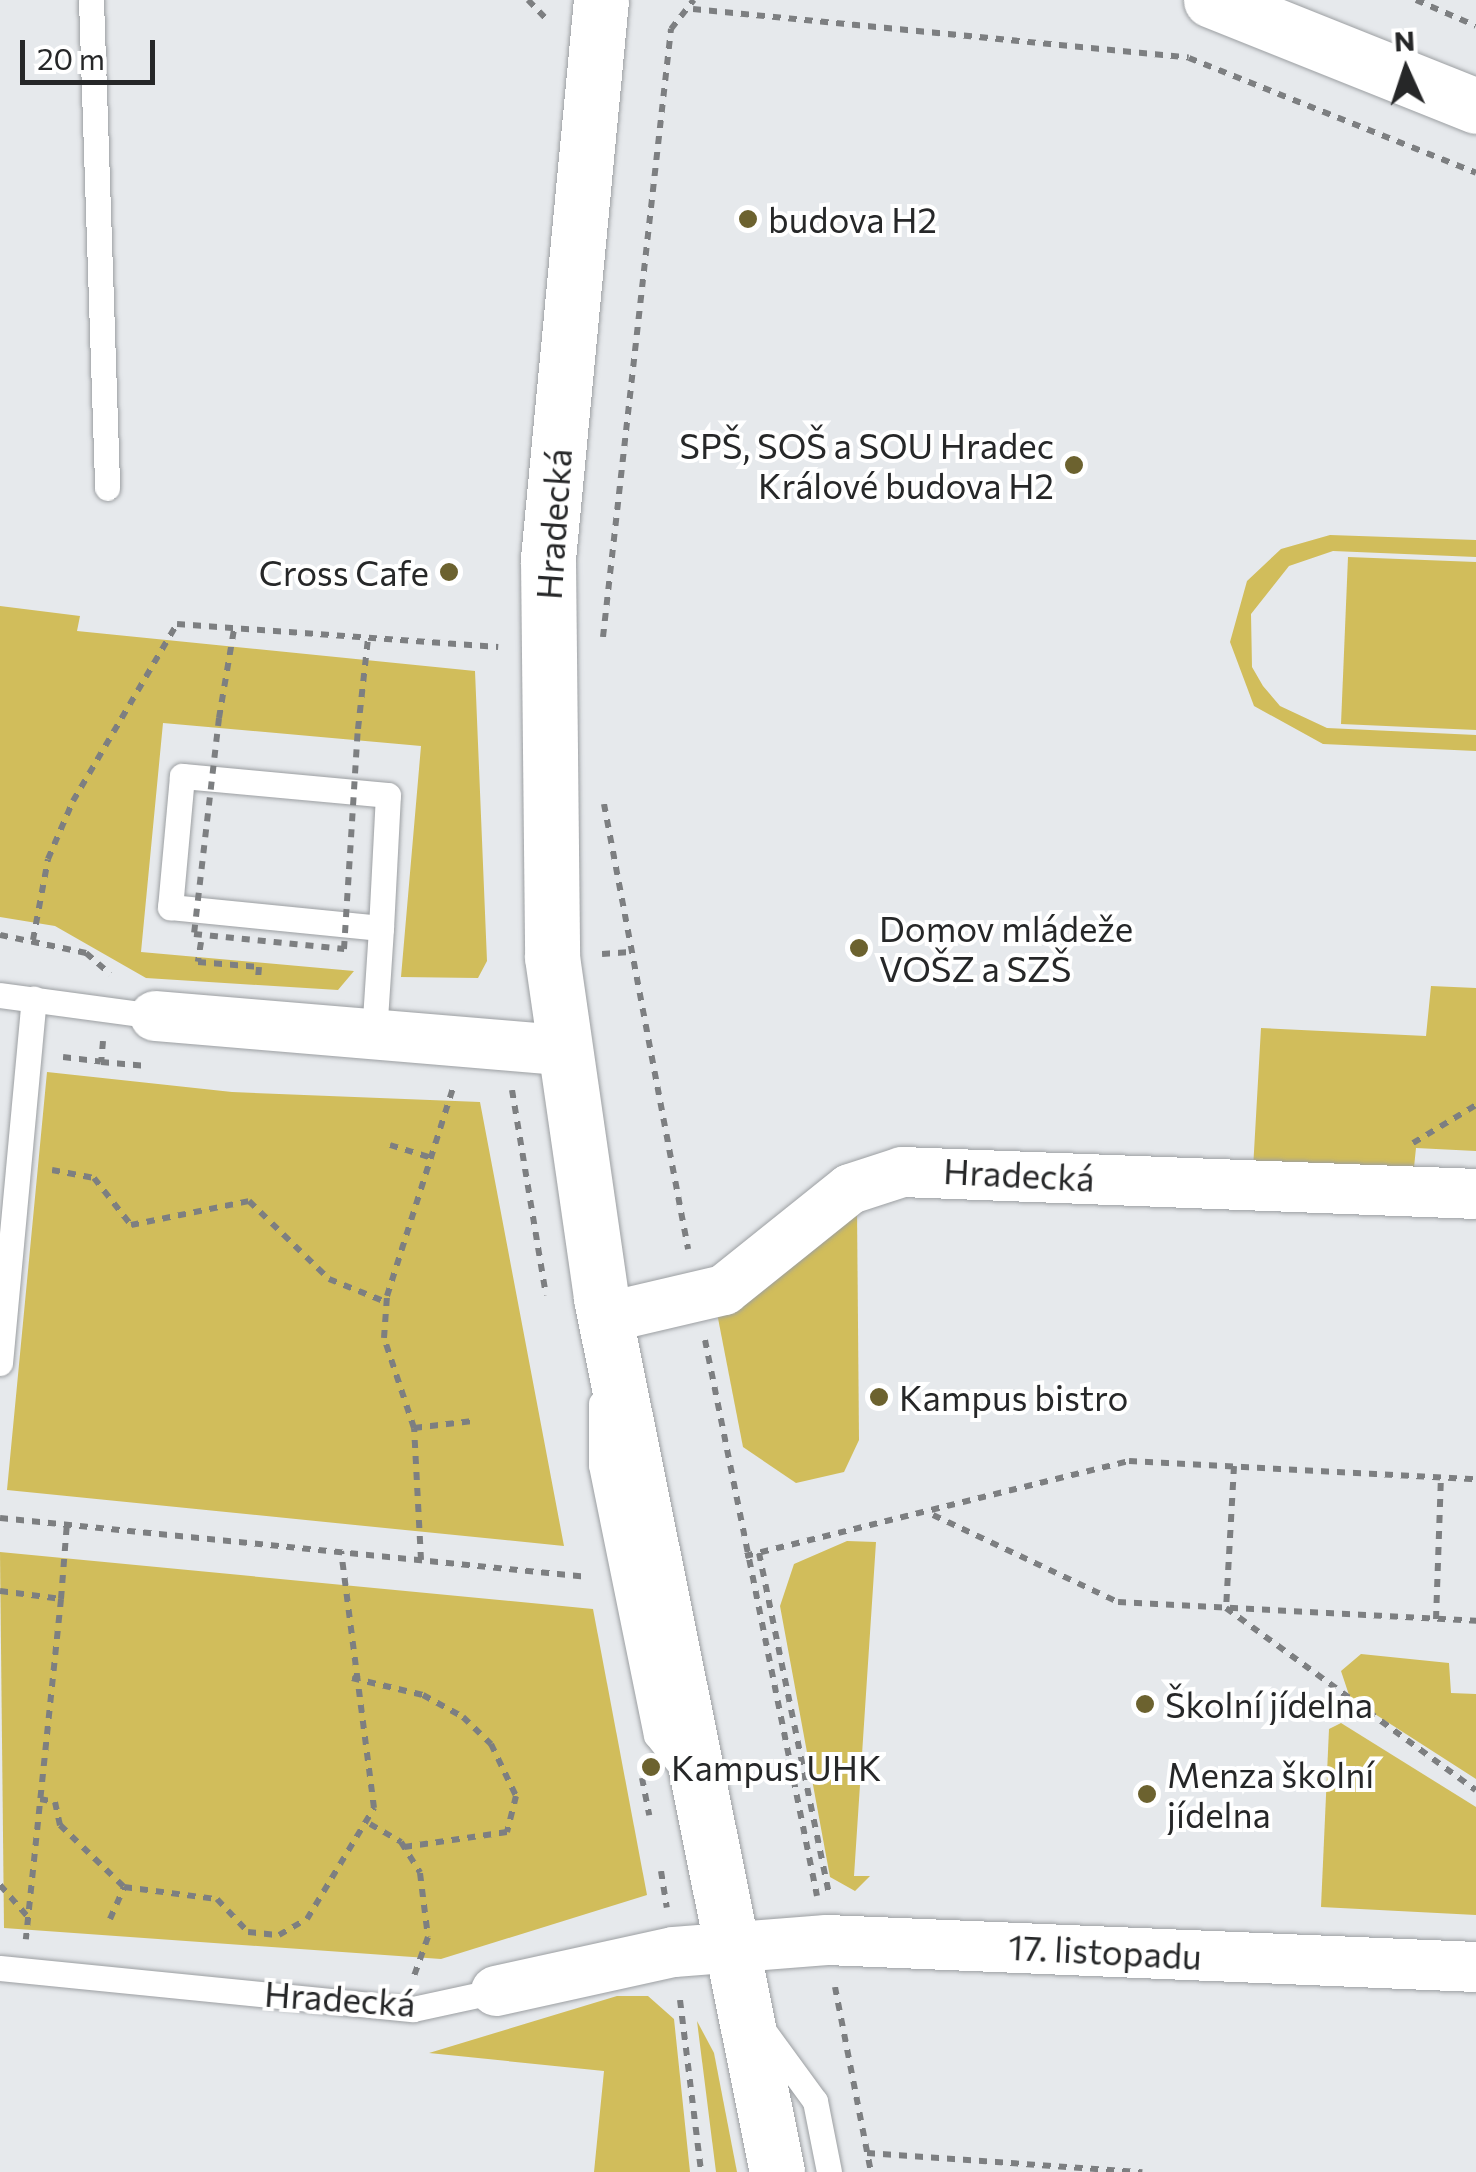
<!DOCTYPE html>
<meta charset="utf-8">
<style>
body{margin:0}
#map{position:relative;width:1476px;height:2172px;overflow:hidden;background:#e6e9ec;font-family:Commissioner,sans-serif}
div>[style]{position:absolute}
.green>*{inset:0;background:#d1bd5b}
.path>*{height:6px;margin-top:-3px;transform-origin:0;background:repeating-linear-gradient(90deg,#7d7f81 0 8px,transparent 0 16px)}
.roads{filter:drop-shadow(0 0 2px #9c9fa2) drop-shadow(0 0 2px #9c9fa2)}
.service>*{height:25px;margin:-12.5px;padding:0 12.5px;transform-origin:12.5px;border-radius:12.5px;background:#fff}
.minor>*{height:50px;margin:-25px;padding:0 25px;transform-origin:25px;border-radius:25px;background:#fff}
.tertiary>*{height:55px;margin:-27.5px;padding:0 27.5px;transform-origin:27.5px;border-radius:27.5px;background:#fff}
.path-bridge>*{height:6px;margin-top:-3px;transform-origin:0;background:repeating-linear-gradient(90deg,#7d7f81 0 8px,transparent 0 16px)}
.dots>*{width:28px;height:28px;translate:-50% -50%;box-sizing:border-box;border:5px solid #fff;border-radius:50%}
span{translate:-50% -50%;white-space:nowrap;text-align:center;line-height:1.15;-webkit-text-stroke:8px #fff;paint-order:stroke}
.poi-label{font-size:35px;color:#262728}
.left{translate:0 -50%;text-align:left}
.right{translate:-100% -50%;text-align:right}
.street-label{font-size:35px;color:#262728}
.north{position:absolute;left:1356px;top:20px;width:100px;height:100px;-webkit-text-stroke:8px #fff;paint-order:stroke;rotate:357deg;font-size:28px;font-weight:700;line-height:40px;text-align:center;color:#262728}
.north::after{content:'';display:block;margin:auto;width:35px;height:45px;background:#262728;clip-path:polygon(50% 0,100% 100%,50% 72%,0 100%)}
.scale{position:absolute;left:20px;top:40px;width:135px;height:45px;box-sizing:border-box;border:5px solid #262728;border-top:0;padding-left:12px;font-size:30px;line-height:35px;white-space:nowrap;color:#262728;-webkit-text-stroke:8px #fff;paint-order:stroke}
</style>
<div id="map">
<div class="green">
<div style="clip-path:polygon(1330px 535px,1476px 540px,1476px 557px,1333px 551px,1289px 566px,1251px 614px,1252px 667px,1263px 686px,1280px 706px,1327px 728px,1476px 735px,1476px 751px,1323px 744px,1254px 706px,1230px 642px,1247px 581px,1281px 549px)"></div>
<div style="clip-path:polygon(1348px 557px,1476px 562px,1476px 730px,1341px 724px)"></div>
<div style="clip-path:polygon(0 606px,80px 616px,77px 631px,475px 671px,487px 961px,478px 978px,401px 977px,421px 746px,163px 723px,141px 952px,354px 971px,338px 990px,146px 978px,55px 926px,0 917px)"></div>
<div style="clip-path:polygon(1431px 986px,1476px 988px,1476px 1151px,1416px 1148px,1413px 1177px,1253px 1169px,1261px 1028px,1426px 1036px)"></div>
<div style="clip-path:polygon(47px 1072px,232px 1092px,480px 1102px,564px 1546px,7px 1490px)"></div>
<div style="clip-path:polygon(857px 1209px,859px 1440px,844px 1472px,796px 1483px,743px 1447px,717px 1313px)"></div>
<div style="clip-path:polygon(847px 1541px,876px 1542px,854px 1876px,870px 1876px,855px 1891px,830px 1877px,780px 1606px,794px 1564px)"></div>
<div style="clip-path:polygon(0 1552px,593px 1609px,647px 1895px,441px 1959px,4px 1928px)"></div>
<div style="clip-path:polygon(1361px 1654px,1449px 1663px,1451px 1693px,1476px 1694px,1476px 1779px,1350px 1698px,1341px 1671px)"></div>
<div style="clip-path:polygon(1341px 1723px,1476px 1807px,1476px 1915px,1321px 1907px,1329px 1729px)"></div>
<div style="clip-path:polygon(617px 1996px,648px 1996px,674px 2019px,690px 2172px,594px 2172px,604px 2071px,429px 2053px)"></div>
<div style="clip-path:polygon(697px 2021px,714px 2053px,737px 2172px,716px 2172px)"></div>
</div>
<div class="path">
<div style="left:528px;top:0;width:30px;rotate:46deg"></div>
<div style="left:1416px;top:0;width:65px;rotate:23.4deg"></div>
<div style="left:693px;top:9px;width:498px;rotate:5.6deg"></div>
<div style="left:1189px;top:58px;width:309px;rotate:21.8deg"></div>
<div style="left:603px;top:637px;width:612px;rotate:-83.62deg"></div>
<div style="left:671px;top:29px;width:37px;rotate:-52deg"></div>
<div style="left:219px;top:718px;width:90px;rotate:-80.4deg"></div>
<div style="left:358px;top:729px;width:92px;rotate:-83.7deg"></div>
<div style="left:604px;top:804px;width:453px;rotate:79.3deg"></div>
<div style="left:0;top:935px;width:88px;rotate:11.8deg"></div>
<div style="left:86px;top:953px;width:32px;rotate:41deg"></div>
<div style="left:33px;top:940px;width:82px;rotate:-79.5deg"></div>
<div style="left:48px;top:859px;width:63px;rotate:-66.7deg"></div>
<div style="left:73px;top:801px;width:205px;rotate:-59.6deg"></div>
<div style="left:177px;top:624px;width:322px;rotate:4.1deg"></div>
<div style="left:201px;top:942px;width:20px;rotate:99deg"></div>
<div style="left:198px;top:962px;width:61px;rotate:4.7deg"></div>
<div style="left:259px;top:967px;width:11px;rotate:95deg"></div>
<div style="left:602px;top:954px;width:28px;rotate:-4deg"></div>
<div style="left:103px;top:1041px;width:21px;rotate:95deg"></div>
<div style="left:101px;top:1062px;width:46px;rotate:5deg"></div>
<div style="left:63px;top:1057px;width:38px;rotate:7deg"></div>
<div style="left:512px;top:1090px;width:208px;rotate:80.6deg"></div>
<div style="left:1413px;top:1143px;width:74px;rotate:-31.1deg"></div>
<div style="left:390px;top:1145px;width:47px;rotate:17.3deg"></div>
<div style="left:52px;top:1170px;width:43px;rotate:10.8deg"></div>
<div style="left:94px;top:1178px;width:60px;rotate:51.8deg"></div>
<div style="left:131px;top:1225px;width:120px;rotate:-11.5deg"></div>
<div style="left:249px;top:1201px;width:112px;rotate:44.3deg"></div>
<div style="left:329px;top:1279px;width:61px;rotate:22deg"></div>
<div style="left:705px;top:1340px;width:567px;rotate:78.61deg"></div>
<div style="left:414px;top:1428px;width:59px;rotate:-6.8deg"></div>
<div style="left:1234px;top:1466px;width:142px;rotate:93.2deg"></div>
<div style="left:1226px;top:1608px;width:309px;rotate:36.1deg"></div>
<div style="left:933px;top:1515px;width:204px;rotate:25.2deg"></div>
<div style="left:1118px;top:1602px;width:359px;rotate:3deg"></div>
<div style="left:0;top:1518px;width:591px;rotate:5.73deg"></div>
<div style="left:759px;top:1553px;width:348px;rotate:78.4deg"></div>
<div style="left:745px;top:1556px;width:396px;rotate:-13.9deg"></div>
<div style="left:1129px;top:1461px;width:347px;rotate:3deg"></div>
<div style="left:421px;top:1560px;width:132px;rotate:-93deg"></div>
<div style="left:414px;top:1428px;width:95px;rotate:-108.4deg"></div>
<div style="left:384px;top:1338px;width:42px;rotate:-85.9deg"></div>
<div style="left:387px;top:1296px;width:221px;rotate:-72.4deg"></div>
<div style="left:0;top:1591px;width:62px;rotate:7.5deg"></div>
<div style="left:61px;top:1599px;width:342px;rotate:95.9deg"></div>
<div style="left:61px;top:1599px;width:76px;rotate:-85.5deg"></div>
<div style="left:1436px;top:1619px;width:142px;rotate:-88deg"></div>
<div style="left:352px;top:1678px;width:73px;rotate:13.5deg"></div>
<div style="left:423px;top:1695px;width:46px;rotate:28.8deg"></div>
<div style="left:463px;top:1717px;width:39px;rotate:44deg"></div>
<div style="left:491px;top:1744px;width:58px;rotate:64.3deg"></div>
<div style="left:516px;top:1796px;width:37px;rotate:104deg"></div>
<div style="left:507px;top:1832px;width:104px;rotate:171.7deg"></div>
<div style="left:642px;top:1778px;width:38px;rotate:79deg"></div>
<div style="left:40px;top:1799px;width:15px;rotate:11deg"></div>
<div style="left:55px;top:1802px;width:24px;rotate:78deg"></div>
<div style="left:60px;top:1825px;width:89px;rotate:44.1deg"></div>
<div style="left:124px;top:1887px;width:94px;rotate:7.4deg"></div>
<div style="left:217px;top:1899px;width:45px;rotate:46.8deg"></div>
<div style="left:248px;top:1932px;width:31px;rotate:6deg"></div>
<div style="left:279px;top:1935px;width:32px;rotate:-30deg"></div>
<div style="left:307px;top:1919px;width:130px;rotate:-58.9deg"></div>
<div style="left:374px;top:1808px;width:259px;rotate:-97.3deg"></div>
<div style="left:370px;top:1824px;width:36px;rotate:30deg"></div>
<div style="left:401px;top:1842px;width:36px;rotate:58deg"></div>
<div style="left:420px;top:1873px;width:64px;rotate:82.9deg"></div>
<div style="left:428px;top:1937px;width:41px;rotate:109.7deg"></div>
<div style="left:661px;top:1871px;width:37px;rotate:81deg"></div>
<div style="left:0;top:1885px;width:43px;rotate:48.8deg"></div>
<div style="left:110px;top:1919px;width:35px;rotate:-66deg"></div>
<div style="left:835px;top:1987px;width:188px;rotate:79deg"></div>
<div style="left:680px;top:2000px;width:173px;rotate:83deg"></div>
<div style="left:867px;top:2153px;width:276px;rotate:4deg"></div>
</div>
<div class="roads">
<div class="service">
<div style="left:91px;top:0;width:488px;rotate:88.1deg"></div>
<div style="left:0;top:995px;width:156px;rotate:7.7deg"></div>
<div style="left:374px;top:1034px;width:106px;rotate:-86.2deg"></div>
<div style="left:381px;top:928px;width:133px;rotate:-87deg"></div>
<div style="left:388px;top:795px;width:207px;rotate:-174.7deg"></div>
<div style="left:182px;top:776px;width:132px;rotate:95.2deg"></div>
<div style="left:170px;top:907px;width:212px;rotate:5.7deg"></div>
<div style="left:0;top:1363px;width:366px;rotate:-84.7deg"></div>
<div style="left:601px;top:1403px;width:62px;rotate:90deg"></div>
<div style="left:601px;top:1465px;width:276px;rotate:78.5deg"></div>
<div style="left:656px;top:1735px;width:42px;rotate:51.8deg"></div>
<div style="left:0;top:1968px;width:415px;rotate:5.7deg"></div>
<div style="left:413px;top:2009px;width:85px;rotate:-12.2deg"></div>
<div style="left:763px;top:2030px;width:88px;rotate:53.8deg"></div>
<div style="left:815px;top:2101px;width:72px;rotate:78.8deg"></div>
</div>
<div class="minor">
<div style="left:155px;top:1016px;width:408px;rotate:4.8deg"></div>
<div style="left:605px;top:1318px;width:122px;rotate:-13.2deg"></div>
<div style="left:724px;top:1290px;width:161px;rotate:-38.7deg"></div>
<div style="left:850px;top:1189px;width:55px;rotate:-18.1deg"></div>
<div style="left:902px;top:1172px;width:574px;rotate:2.19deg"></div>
<div style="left:496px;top:1991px;width:182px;rotate:-12.4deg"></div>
<div style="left:674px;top:1952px;width:153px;rotate:-4.5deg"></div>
<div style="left:827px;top:1940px;width:650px;rotate:2.38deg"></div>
</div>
<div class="tertiary">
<div style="left:601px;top:0;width:562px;rotate:95.42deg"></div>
<div style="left:548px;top:559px;width:398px;rotate:89.4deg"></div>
<div style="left:552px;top:957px;width:345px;rotate:81.8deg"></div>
<div style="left:601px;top:1298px;width:892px;rotate:78.61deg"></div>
<div style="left:1211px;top:0;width:285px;rotate:21.8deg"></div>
</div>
</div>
<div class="path-bridge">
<div style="left:219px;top:718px;width:217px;rotate:96.6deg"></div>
<div style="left:194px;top:934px;width:151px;rotate:5.7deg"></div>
<div style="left:344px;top:949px;width:220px;rotate:-86.4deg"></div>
</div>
<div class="dots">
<div style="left:748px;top:219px;background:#6c622f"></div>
<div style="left:1074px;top:465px;background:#6c622f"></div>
<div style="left:449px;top:572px;background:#6c622f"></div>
<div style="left:859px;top:948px;background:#6c622f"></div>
<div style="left:879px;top:1397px;background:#6c622f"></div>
<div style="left:1145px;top:1704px;background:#6c622f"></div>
<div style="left:651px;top:1767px;background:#6c622f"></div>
<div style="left:1147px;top:1794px;background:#6c622f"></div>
</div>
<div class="poi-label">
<span class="left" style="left:768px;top:219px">budova H2</span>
<span class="right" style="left:1054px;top:465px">SPŠ, SOŠ a SOU Hradec<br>Králové budova H2</span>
<span class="right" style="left:429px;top:572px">Cross Cafe</span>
<span class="left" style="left:879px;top:948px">Domov mládeže<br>VOŠZ a SZŠ</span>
<span class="left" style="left:899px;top:1397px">Kampus bistro</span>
<span class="left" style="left:1165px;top:1704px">Školní jídelna</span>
<span class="left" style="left:671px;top:1767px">Kampus UHK</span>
<span class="left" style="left:1167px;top:1794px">Menza školní<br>jídelna</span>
</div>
<div class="street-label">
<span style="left:553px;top:524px;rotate:-86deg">Hradecká</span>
<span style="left:1019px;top:1174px;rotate:3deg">Hradecká</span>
<span style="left:1105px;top:1951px;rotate:3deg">17. listopadu</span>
<span style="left:340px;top:1998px;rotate:4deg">Hradecká</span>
</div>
<div class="north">N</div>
<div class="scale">20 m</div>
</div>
